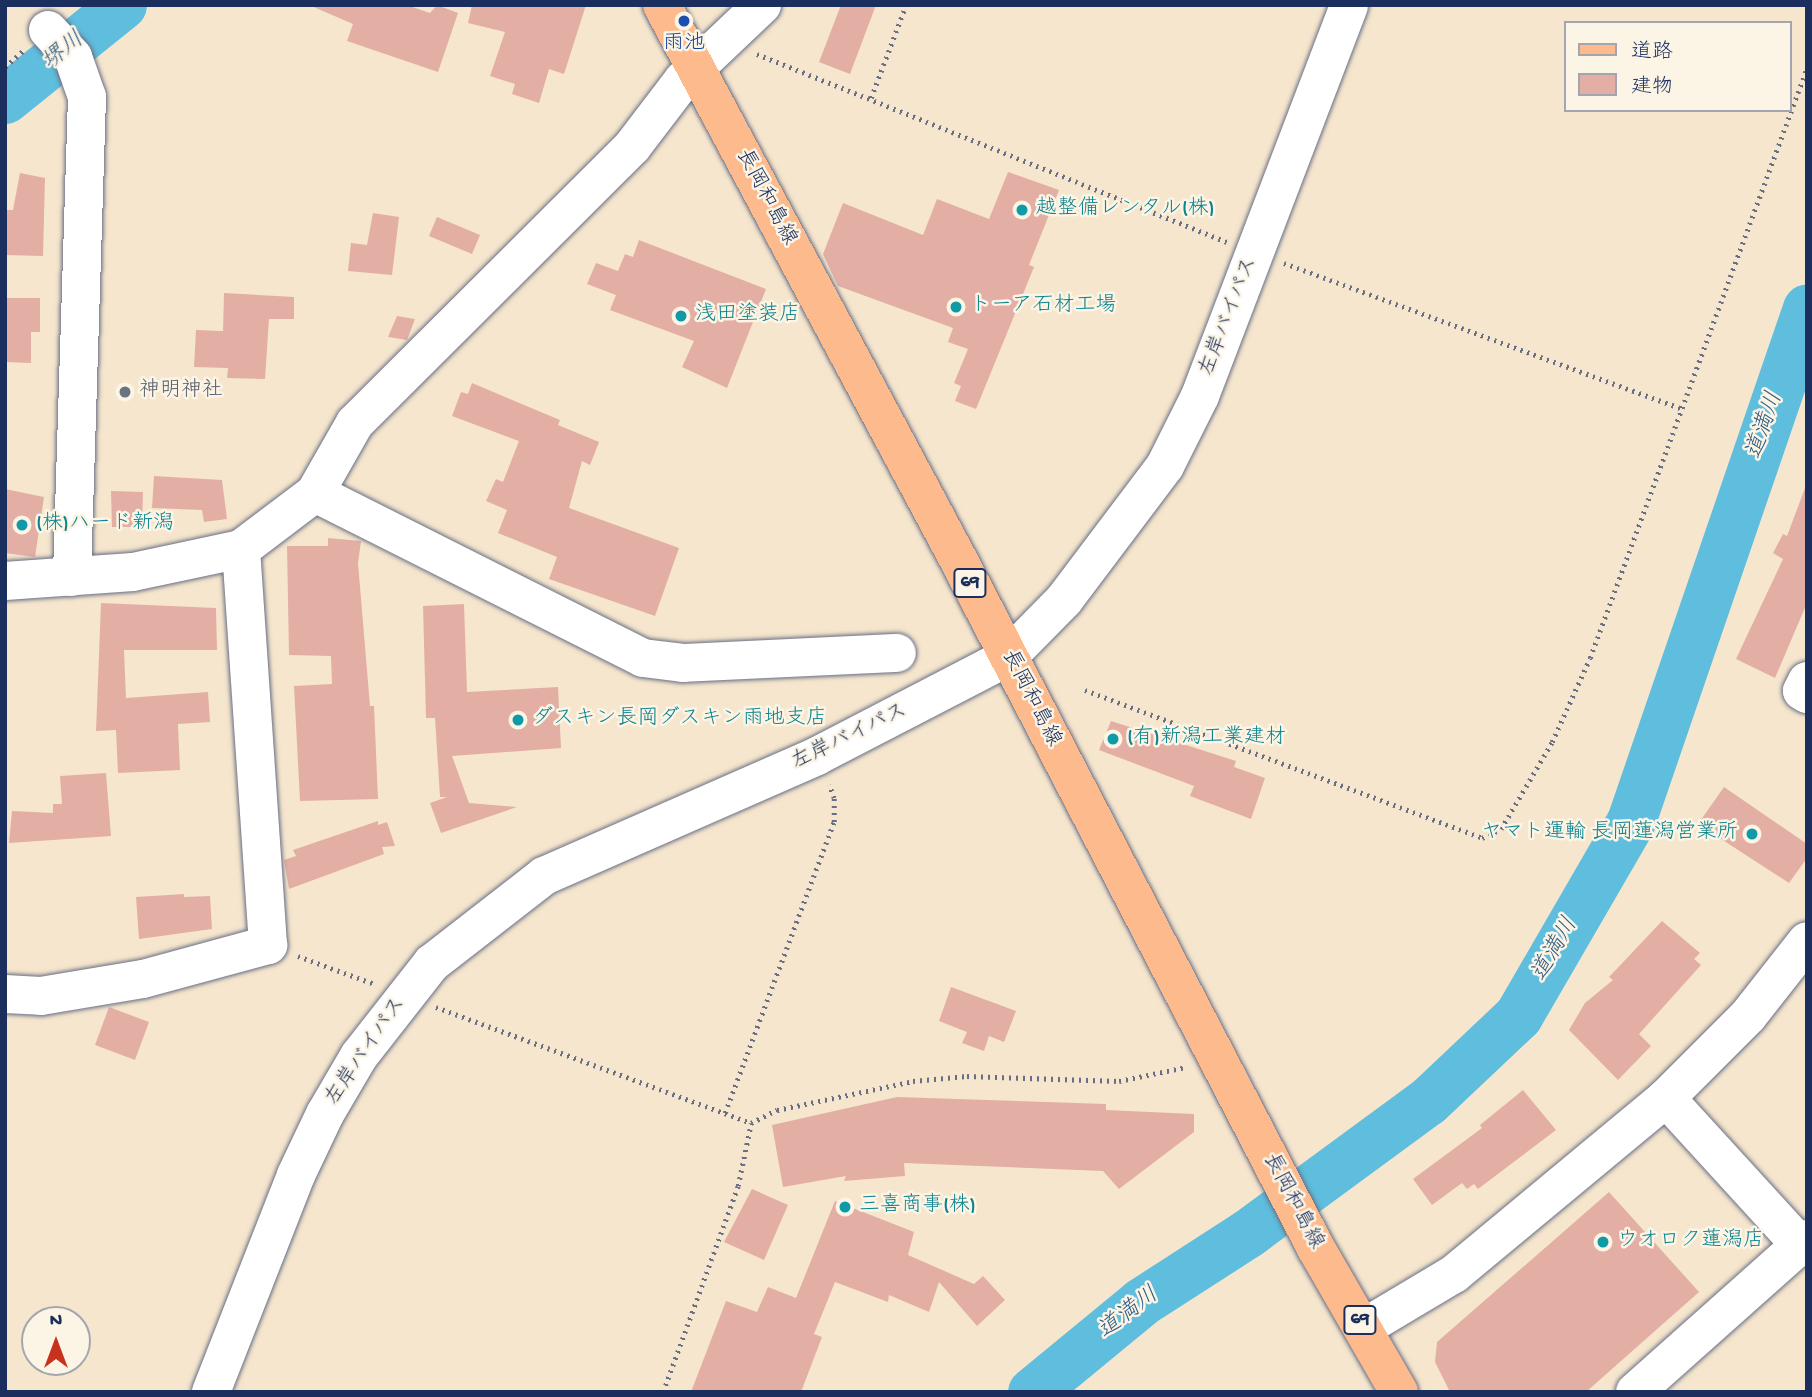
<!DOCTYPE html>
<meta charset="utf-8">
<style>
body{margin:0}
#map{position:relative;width:1812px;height:1397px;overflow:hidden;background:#f6e6cd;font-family:"Gochi Hand","Klee One",sans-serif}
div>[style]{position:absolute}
.river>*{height:49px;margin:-24.5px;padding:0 24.5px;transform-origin:24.5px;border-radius:24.5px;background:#5fbddd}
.building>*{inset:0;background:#e3afa5}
.path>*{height:4.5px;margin-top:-2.25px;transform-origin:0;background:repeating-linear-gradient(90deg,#686f85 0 2px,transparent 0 7px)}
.roads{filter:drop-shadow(0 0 2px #686f85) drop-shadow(0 0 2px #686f85)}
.minor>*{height:38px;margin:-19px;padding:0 19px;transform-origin:19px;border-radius:19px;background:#fff}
.major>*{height:38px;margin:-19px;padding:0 19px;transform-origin:19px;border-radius:19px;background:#fcba8d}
.dots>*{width:19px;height:19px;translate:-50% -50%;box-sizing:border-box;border:4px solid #fcf5e5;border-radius:50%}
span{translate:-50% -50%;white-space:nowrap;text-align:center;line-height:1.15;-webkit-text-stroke:5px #fcf5e5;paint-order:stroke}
.shield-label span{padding:2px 5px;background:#fcf5e5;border:2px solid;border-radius:5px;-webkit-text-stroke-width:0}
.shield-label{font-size:19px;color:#1b2f5e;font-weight:700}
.transit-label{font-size:21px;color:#164399}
.street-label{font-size:21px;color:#1b2f5e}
.culture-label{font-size:21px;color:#0d838f}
.left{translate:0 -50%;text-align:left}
.right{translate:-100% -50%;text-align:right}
.worship-label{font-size:21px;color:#5b616d}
.water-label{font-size:23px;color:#2f5a84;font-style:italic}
.frame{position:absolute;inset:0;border:7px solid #1b2f5e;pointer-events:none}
.legend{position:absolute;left:1564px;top:21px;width:228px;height:91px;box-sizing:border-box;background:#fcf5e5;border:2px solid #a2a6af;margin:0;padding:9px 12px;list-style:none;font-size:21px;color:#1b2f5e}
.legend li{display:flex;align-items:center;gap:14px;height:35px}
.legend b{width:35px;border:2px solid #a2a6af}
.north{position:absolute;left:21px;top:1306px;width:70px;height:70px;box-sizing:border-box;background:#fcf5e5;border:2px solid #a2a6af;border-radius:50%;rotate:0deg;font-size:19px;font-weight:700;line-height:28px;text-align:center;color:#1b2f5e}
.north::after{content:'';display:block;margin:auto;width:24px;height:32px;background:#c8321e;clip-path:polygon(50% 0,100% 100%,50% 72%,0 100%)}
</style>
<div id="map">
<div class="river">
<div style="left:5px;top:99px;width:150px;rotate:-38.8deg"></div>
<div style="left:1032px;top:1392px;width:141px;rotate:-39.5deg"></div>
<div style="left:1141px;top:1302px;width:127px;rotate:-32.8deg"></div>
<div style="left:1248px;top:1233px;width:223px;rotate:-36.3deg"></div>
<div style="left:1428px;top:1101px;width:124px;rotate:-43.4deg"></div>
<div style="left:1518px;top:1016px;width:225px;rotate:-59.9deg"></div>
<div style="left:1631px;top:821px;width:542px;rotate:-71.06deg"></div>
</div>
<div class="building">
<div style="clip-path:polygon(309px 5px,407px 5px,430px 13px,437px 5px,458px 13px,438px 72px,347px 41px,353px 24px)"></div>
<div style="clip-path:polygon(472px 5px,586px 5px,564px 74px,549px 69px,539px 103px,512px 94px,515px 84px,490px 76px,505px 32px,468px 23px)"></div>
<div style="clip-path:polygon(841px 5px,876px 5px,850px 74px,819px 62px)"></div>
<div style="clip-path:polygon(1008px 172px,1059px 190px,1029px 265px,1034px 267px,976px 409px,955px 401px,961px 386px,954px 383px,968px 349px,948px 342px,953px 328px,838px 286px,823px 254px,843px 203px,923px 235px,937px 199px,989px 219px)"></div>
<div style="clip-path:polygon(20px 173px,45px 178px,43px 256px,5px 255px,7px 210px,13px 210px)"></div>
<div style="clip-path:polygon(373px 213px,399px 217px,392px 275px,348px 271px,351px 243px,367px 245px)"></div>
<div style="clip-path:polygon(437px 217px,480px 235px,472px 254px,429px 236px)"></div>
<div style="clip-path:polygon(639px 240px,766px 289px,727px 388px,682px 367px,694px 341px,610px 310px,616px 295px,587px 284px,596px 263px,618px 271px,625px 254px,633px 257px)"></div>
<div style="clip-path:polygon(224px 293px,294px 297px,294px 319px,269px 319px,265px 379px,227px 378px,228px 368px,194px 367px,196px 330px,223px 331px)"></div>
<div style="clip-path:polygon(5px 298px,40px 298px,40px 332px,31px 332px,31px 363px,5px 362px)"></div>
<div style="clip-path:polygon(397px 316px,415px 319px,407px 340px,388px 337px)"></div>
<div style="clip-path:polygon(472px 383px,560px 420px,558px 425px,599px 442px,590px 465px,582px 461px,569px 508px,679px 548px,655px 616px,549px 579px,557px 557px,498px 533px,507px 510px,486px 501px,496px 479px,503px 482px,519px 441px,452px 416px,461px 392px,468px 394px)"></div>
<div style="clip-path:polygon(154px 476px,222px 480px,227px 519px,204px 522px,202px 510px,152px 508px)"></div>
<div style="clip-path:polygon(1805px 488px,1807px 603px,1775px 678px,1736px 659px,1783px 559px,1773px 553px,1783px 534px,1787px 536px)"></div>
<div style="clip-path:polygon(5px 489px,44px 497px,35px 557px,5px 553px)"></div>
<div style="clip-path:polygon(111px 491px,143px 492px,142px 527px,112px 527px)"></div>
<div style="clip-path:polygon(328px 538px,361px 541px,358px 563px,370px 706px,374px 706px,378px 799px,300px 801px,294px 686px,332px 684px,331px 656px,289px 655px,287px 546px,328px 546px)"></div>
<div style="clip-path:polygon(101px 603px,216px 608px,217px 650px,124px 650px,126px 698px,208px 692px,210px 722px,178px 724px,180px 770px,118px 773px,116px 730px,96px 731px)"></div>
<div style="clip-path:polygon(464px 604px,467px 692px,558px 687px,561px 748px,452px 756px,469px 803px,517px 807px,441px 833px,430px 803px,447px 797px,440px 797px,435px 718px,426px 718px,423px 606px)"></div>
<div style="clip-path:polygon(1111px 721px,1236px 761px,1234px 767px,1265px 778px,1251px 819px,1190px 796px,1194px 786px,1099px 750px)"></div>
<div style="clip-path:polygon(106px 773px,111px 836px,9px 843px,12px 811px,53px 813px,53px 804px,62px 804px,60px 776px)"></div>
<div style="clip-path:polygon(1724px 787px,1807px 844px,1807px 858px,1789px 883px,1698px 824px)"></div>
<div style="clip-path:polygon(378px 821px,378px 825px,387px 822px,395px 846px,382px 847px,384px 854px,289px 889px,284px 860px,296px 856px,293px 850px)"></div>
<div style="clip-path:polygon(184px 894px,184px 897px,210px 896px,212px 929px,139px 939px,136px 897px)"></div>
<div style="clip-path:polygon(1662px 921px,1700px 953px,1694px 959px,1701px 965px,1639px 1034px,1651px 1046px,1618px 1080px,1569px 1030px,1585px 1003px,1613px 980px,1609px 977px)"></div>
<div style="clip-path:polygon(951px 987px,1016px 1011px,1004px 1042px,989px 1036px,984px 1051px,962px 1043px,967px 1032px,939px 1021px)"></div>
<div style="clip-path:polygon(109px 1007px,149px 1022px,135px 1060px,95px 1045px)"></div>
<div style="clip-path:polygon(1523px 1090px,1556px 1130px,1478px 1189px,1474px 1184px,1467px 1189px,1462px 1183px,1432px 1205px,1413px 1179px,1482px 1128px,1480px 1125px)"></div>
<div style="clip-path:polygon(897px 1097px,1106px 1104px,1106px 1110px,1194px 1114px,1194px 1132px,1119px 1189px,1103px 1171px,904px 1163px,905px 1176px,844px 1181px,846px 1176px,783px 1187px,772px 1125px)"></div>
<div style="clip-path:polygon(752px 1189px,788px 1205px,764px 1260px,724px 1242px)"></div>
<div style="clip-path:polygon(1609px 1192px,1699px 1292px,1586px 1392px,1450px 1392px,1435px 1362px,1437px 1342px)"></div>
<div style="clip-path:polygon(835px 1201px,914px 1232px,908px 1255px,974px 1284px,983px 1276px,1005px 1300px,977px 1326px,939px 1282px,929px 1312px,889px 1295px,888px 1302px,835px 1282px,814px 1334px,822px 1337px,801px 1392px,691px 1392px,726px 1301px,757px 1312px,768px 1287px,796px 1298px)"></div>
</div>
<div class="path">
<div style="left:757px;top:54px;width:506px;rotate:21.8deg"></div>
<div style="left:5px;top:67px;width:24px;rotate:-42deg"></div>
<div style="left:871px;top:98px;width:99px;rotate:-69.4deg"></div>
<div style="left:1284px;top:263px;width:423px;rotate:20.1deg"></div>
<div style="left:1085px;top:690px;width:424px;rotate:20.4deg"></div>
<div style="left:1482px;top:838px;width:21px;rotate:-25deg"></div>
<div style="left:1501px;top:829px;width:101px;rotate:-59.6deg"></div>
<div style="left:1552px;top:742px;width:92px;rotate:-65.7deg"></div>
<div style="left:1590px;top:658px;width:629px;rotate:-69.81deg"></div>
<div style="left:298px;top:956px;width:82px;rotate:20deg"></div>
<div style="left:436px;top:1007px;width:336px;rotate:20.2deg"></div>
<div style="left:751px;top:1123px;width:29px;rotate:-27deg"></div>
<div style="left:777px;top:1110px;width:139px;rotate:-12deg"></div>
<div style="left:913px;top:1081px;width:54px;rotate:-5.3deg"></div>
<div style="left:967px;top:1076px;width:152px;rotate:1.9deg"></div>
<div style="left:1119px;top:1081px;width:68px;rotate:-11.8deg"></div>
<div style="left:725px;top:1113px;width:311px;rotate:-69.5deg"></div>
<div style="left:834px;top:822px;width:24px;rotate:-90deg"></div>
<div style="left:834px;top:798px;width:14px;rotate:-111deg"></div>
<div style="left:663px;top:1392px;width:219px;rotate:-70deg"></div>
<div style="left:738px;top:1186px;width:64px;rotate:-78.3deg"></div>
</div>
<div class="roads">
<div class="minor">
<div style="left:48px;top:30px;width:37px;rotate:47deg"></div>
<div style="left:73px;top:57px;width:42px;rotate:70.7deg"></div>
<div style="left:87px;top:97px;width:480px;rotate:91.8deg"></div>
<div style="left:315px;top:493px;width:367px;rotate:26.7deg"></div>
<div style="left:643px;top:658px;width:40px;rotate:7.1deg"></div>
<div style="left:683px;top:663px;width:214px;rotate:-2.7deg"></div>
<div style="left:5px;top:581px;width:128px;rotate:-4deg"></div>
<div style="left:133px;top:572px;width:110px;rotate:-12deg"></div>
<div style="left:241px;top:549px;width:93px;rotate:-37.1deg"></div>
<div style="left:315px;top:493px;width:81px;rotate:-60.3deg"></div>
<div style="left:355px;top:423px;width:391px;rotate:-44.9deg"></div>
<div style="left:632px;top:147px;width:84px;rotate:-52.7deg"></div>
<div style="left:683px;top:80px;width:109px;rotate:-43.5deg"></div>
<div style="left:1807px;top:681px;width:11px;rotate:117deg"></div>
<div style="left:1802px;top:691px;width:6px;rotate:31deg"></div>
<div style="left:5px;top:994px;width:36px;rotate:3deg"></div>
<div style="left:41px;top:996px;width:103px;rotate:-9.5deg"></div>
<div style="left:143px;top:979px;width:130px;rotate:-15.2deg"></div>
<div style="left:268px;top:945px;width:397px;rotate:-93.9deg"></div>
<div style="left:1666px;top:1098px;width:199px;rotate:47.6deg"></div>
<div style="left:1365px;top:1327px;width:104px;rotate:-30.8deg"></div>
<div style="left:1454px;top:1274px;width:276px;rotate:-39.7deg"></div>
<div style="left:1666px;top:1098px;width:116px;rotate:-45deg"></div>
<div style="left:1748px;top:1016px;width:95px;rotate:-51.8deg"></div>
<div style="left:211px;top:1392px;width:233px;rotate:-68.6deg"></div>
<div style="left:296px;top:1175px;width:68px;rotate:-64.6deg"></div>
<div style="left:325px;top:1114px;width:67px;rotate:-59.6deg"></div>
<div style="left:359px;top:1056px;width:118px;rotate:-51.9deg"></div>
<div style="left:432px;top:963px;width:142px;rotate:-37.8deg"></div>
<div style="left:544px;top:876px;width:298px;rotate:-23.7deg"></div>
<div style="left:817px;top:756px;width:215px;rotate:-27.4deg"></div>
<div style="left:1008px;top:657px;width:80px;rotate:-45.5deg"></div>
<div style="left:1064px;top:600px;width:168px;rotate:-53deg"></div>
<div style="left:1165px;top:466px;width:78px;rotate:-63.4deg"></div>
<div style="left:1200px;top:396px;width:418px;rotate:-69.1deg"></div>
<div style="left:1635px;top:1392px;width:230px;rotate:-41.7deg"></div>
</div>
<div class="major">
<div style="left:662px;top:5px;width:626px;rotate:61.88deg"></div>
<div style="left:957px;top:557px;width:781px;rotate:62.55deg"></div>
<div style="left:1317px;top:1250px;width:164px;rotate:60deg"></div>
</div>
</div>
<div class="dots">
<div style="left:684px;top:21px;background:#1a4fb4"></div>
<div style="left:1022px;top:210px;background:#0f9aa8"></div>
<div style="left:956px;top:307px;background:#0f9aa8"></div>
<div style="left:681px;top:316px;background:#0f9aa8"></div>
<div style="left:125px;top:392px;background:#6b7280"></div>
<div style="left:22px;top:525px;background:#0f9aa8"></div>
<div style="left:518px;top:720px;background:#0f9aa8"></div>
<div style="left:1113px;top:739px;background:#0f9aa8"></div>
<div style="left:1752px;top:834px;background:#0f9aa8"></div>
<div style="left:845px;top:1207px;background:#0f9aa8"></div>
<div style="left:1603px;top:1242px;background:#0f9aa8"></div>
</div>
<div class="shield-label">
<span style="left:970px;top:583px">69</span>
<span style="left:1360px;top:1320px">69</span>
</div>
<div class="transit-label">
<span style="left:684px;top:45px">雨池</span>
</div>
<div class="street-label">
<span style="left:765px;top:198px;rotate:62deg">長岡和島線</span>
<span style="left:1230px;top:317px;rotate:-69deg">左岸バイパス</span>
<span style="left:1030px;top:699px;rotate:63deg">長岡和島線</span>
<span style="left:850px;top:738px;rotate:-26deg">左岸バイパス</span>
<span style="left:367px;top:1052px;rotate:-56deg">左岸バイパス</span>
<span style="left:1292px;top:1202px;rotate:62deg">長岡和島線</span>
</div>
<div class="culture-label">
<span class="left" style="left:1036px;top:210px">越整備レンタル(株)</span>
<span class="left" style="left:970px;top:307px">トーア石材工場</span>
<span class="left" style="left:695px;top:316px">浅田塗装店</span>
<span class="left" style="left:36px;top:525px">(株)ハード新潟</span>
<span class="left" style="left:532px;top:720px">ダスキン長岡ダスキン雨地支店</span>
<span class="left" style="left:1127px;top:739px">(有)新潟工業建材</span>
<span class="right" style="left:1738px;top:834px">ヤマト運輸 長岡蓮潟営業所</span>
<span class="left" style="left:859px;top:1207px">三喜商事(株)</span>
<span class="left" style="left:1617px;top:1242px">ウオロク蓮潟店</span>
</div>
<div class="worship-label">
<span class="left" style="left:139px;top:392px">神明神社</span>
</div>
<div class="water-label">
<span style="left:64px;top:52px;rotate:-39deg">堺川</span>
<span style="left:1766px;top:426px;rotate:-71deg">道満川</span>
<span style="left:1556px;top:950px;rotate:-60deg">道満川</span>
<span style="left:1129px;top:1314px;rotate:-37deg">道満川</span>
</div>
<div class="frame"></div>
<ul class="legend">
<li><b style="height:9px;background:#fcba8d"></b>道路</li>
<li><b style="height:19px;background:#e3afa5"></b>建物</li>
</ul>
<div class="north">N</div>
</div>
